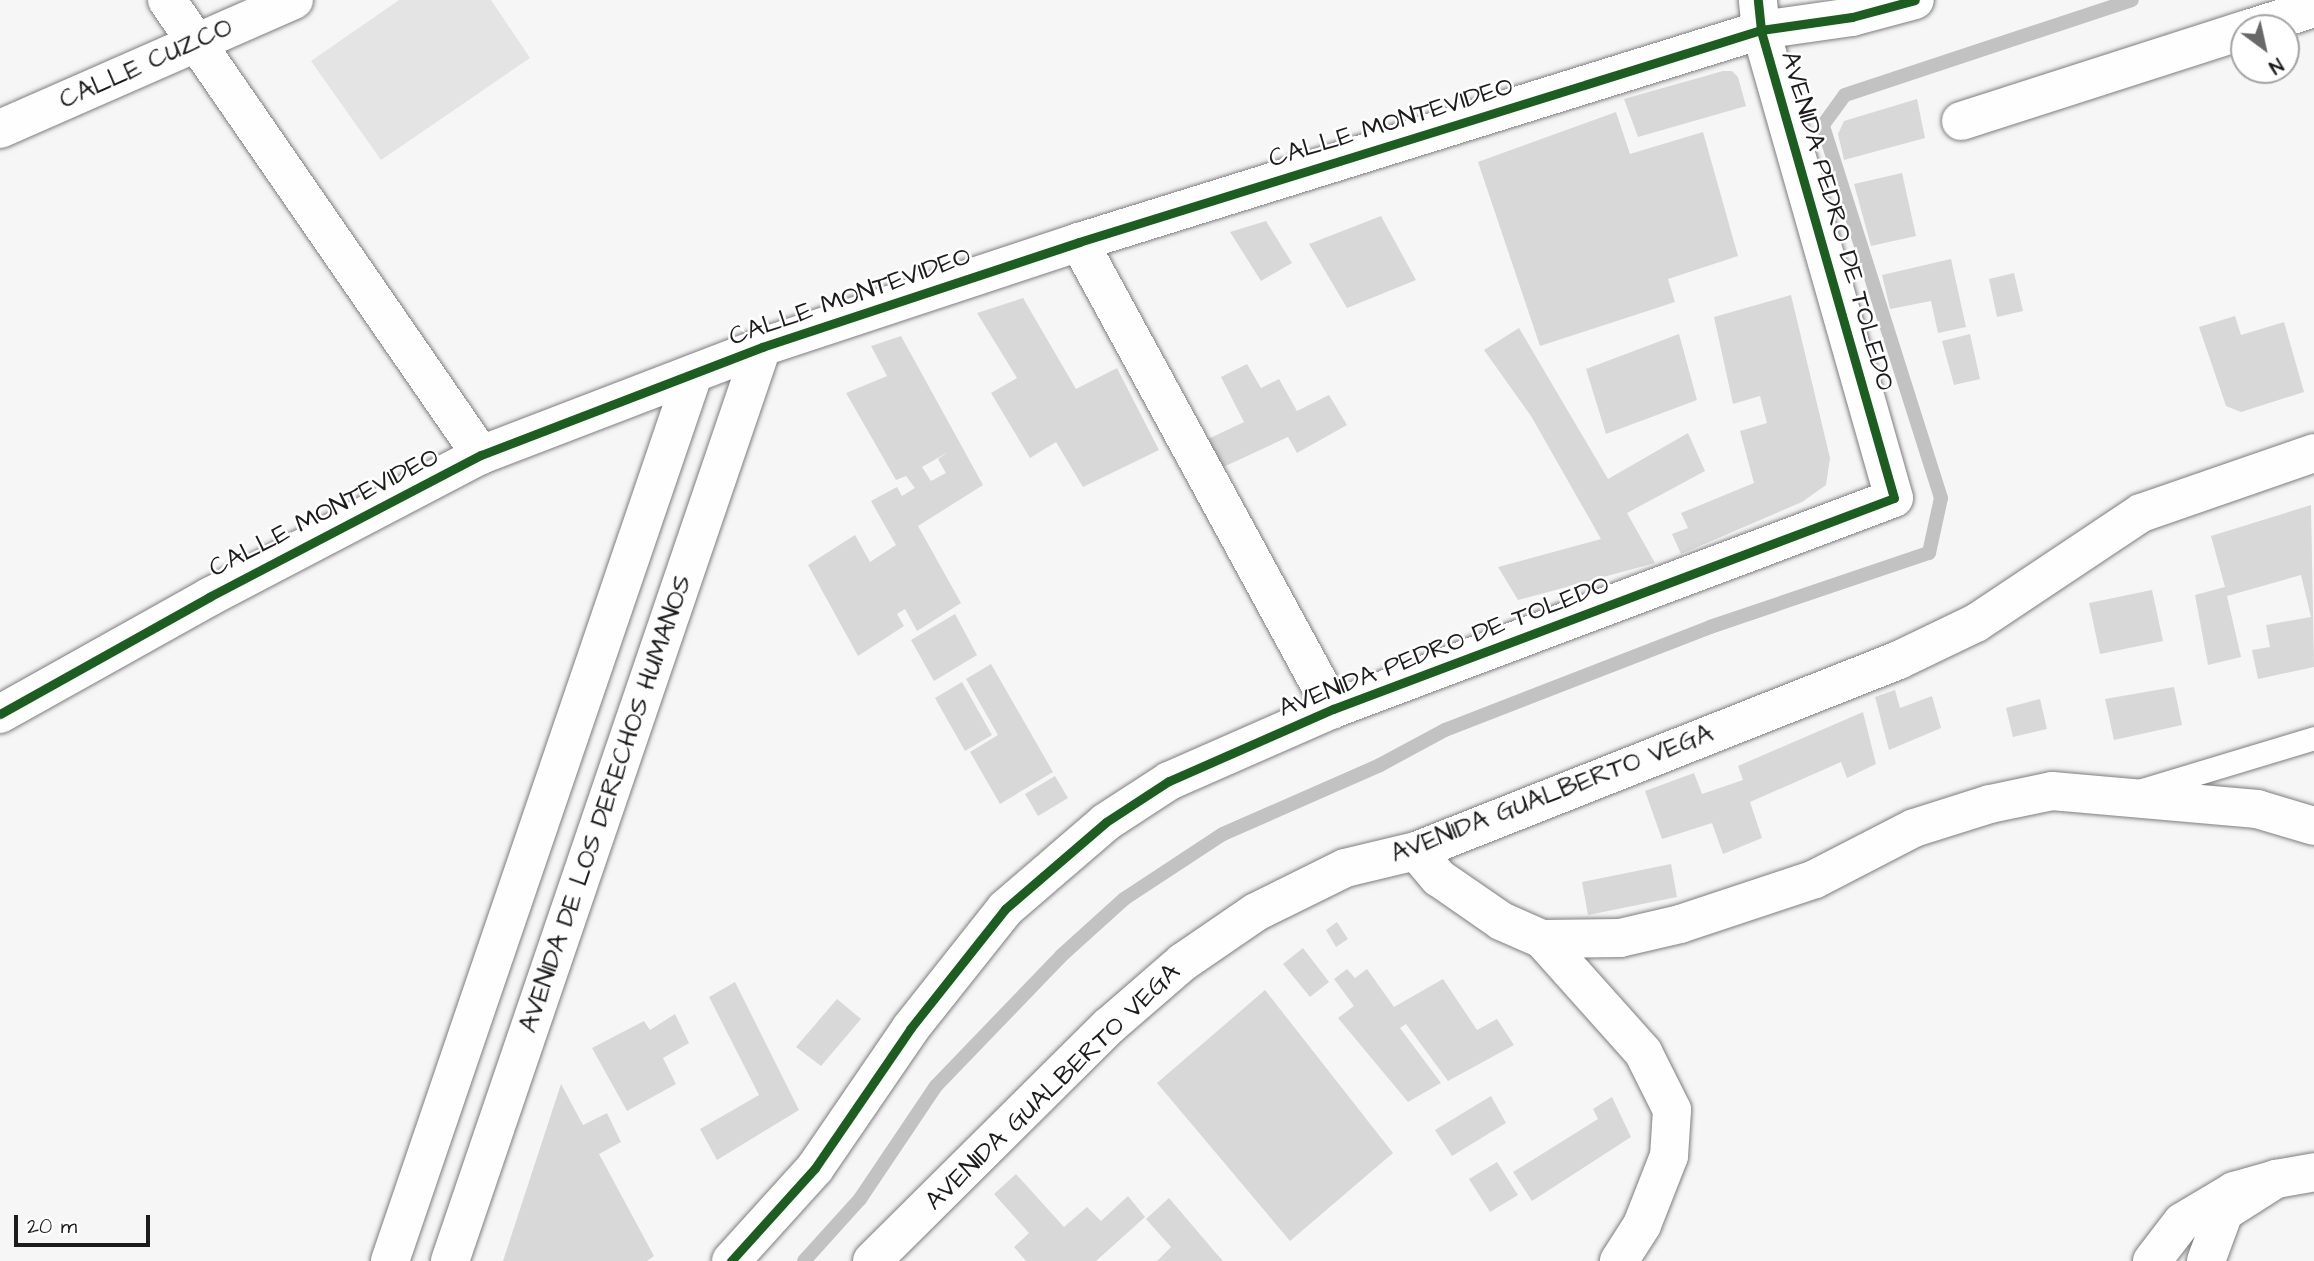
<!DOCTYPE html>
<style>
body{margin:0}
#map{position:relative;width:2314px;height:1261px;overflow:hidden;background:#f6f6f6;font-family:"Architects Daughter",sans-serif}
div>[style]{position:absolute}
.green>*{inset:0;background:#e4e4e4}
.stream>*{height:14px;margin:-7px;padding:0 7px;transform-origin:7px;border-radius:7px;background:#c2c2c2}
.building>*{inset:0;background:#d8d8d8}
.roads{filter:drop-shadow(0 0 2px #7e7e7e) drop-shadow(0 0 2px #7e7e7e)}
.lane>*{height:23px;margin:-11.5px;padding:0 11.5px;transform-origin:11.5px;border-radius:11.5px;background:#fefefe}
.street>*{height:38px;margin:-19px;padding:0 19px;transform-origin:19px;border-radius:19px;background:#fefefe}
.secondary>*{height:38px;margin:-19px;padding:0 19px;transform-origin:19px;border-radius:19px;background:#fefefe}
.cycleway>*{height:9px;margin:-4.5px;padding:0 4.5px;transform-origin:4.5px;border-radius:4.5px;background:#1b5e20}
span{translate:-50% -50%;white-space:nowrap;text-align:center;line-height:1.15;-webkit-text-stroke:5px #fff;paint-order:stroke}
.street-label{font-size:26px;color:#1c1c1c}
.north{position:absolute;left:2230px;top:14px;width:70px;height:70px;box-sizing:border-box;background:#fff;border:2px solid #a4a4a4;border-radius:50%;rotate:147deg;font-size:19px;font-weight:700;line-height:28px;text-align:center;color:#1c1c1c}
.north::after{content:'';display:block;margin:auto;width:24px;height:32px;background:#686868;clip-path:polygon(50% 0,100% 100%,50% 72%,0 100%)}
.scale{position:absolute;left:14px;top:1215px;width:136px;height:32px;box-sizing:border-box;border:4px solid #1c1c1c;border-top:0;padding-left:9px;font-size:21px;line-height:24px;white-space:nowrap;color:#1c1c1c;-webkit-text-stroke:5px #fff;paint-order:stroke}
</style>
<div id="map">
<div class="green">
<div style="clip-path:polygon(399px 0,491px 0,530px 58px,381px 160px,311px 61px)"></div>
</div>
<div class="stream">
<div style="left:804px;top:1261px;width:84px;rotate:-47.9deg"></div>
<div style="left:860px;top:1199px;width:136px;rotate:-56.1deg"></div>
<div style="left:936px;top:1086px;width:180px;rotate:-46.1deg"></div>
<div style="left:1061px;top:956px;width:85px;rotate:-42.1deg"></div>
<div style="left:1124px;top:899px;width:118px;rotate:-33.3deg"></div>
<div style="left:1223px;top:834px;width:171px;rotate:-23.7deg"></div>
<div style="left:1380px;top:765px;width:74px;rotate:-28.3deg"></div>
<div style="left:1445px;top:730px;width:284px;rotate:-21.2deg"></div>
<div style="left:1710px;top:627px;width:231px;rotate:-18.7deg"></div>
<div style="left:1929px;top:553px;width:56px;rotate:-77.7deg"></div>
<div style="left:1941px;top:498px;width:391px;rotate:-107.6deg"></div>
<div style="left:1823px;top:125px;width:37px;rotate:-54deg"></div>
<div style="left:1845px;top:95px;width:302px;rotate:-18.3deg"></div>
</div>
<div class="building">
<div style="clip-path:polygon(1723px 71px,1732px 71px,1738px 77px,1746px 106px,1638px 137px,1624px 99px)"></div>
<div style="clip-path:polygon(1917px 99px,1925px 138px,1844px 160px,1838px 134px,1844px 121px)"></div>
<div style="clip-path:polygon(1616px 112px,1630px 154px,1703px 132px,1738px 256px,1668px 279px,1675px 302px,1540px 346px,1478px 162px)"></div>
<div style="clip-path:polygon(1902px 173px,1916px 236px,1871px 246px,1854px 184px)"></div>
<div style="clip-path:polygon(1381px 216px,1416px 280px,1347px 308px,1309px 244px)"></div>
<div style="clip-path:polygon(1266px 221px,1292px 263px,1261px 281px,1230px 232px)"></div>
<div style="clip-path:polygon(1951px 259px,1966px 327px,1938px 333px,1931px 301px,1890px 309px,1882px 275px)"></div>
<div style="clip-path:polygon(2014px 273px,2023px 311px,1997px 317px,1989px 279px)"></div>
<div style="clip-path:polygon(1791px 295px,1830px 458px,1826px 485px,1802px 502px,1681px 554px,1672px 534px,1688px 528px,1681px 513px,1754px 483px,1740px 431px,1767px 423px,1760px 396px,1733px 404px,1714px 317px)"></div>
<div style="clip-path:polygon(1023px 298px,1076px 389px,1117px 368px,1159px 450px,1083px 487px,1056px 442px,1030px 458px,991px 393px,1017px 378px,977px 313px)"></div>
<div style="clip-path:polygon(2235px 316px,2241px 335px,2284px 322px,2304px 392px,2241px 412px,2226px 406px,2199px 327px)"></div>
<div style="clip-path:polygon(1519px 328px,1608px 479px,1688px 433px,1705px 471px,1627px 513px,1655px 563px,1518px 600px,1498px 567px,1601px 539px,1531px 416px,1484px 350px)"></div>
<div style="clip-path:polygon(1679px 334px,1697px 400px,1606px 434px,1586px 369px)"></div>
<div style="clip-path:polygon(1970px 334px,1980px 379px,1954px 385px,1942px 341px)"></div>
<div style="clip-path:polygon(evenodd,901px 336px,983px 485px,918px 526px,961px 603px,917px 631px,905px 609px,897px 614px,904px 626px,858px 656px,808px 565px,855px 535px,870px 562px,896px 545px,871px 501px,897px 487px,902px 496px,915px 488px,906px 476px,896px 480px,846px 393px,887px 376px,871px 346px,901px 336px,948px 452px,938px 459px,946px 473px,931px 481px,922px 467px,948px 452px)"></div>
<div style="clip-path:polygon(1247px 364px,1261px 388px,1279px 379px,1297px 411px,1329px 395px,1347px 425px,1297px 453px,1288px 437px,1219px 469px,1204px 441px,1244px 422px,1221px 377px)"></div>
<div style="clip-path:polygon(2311px 505px,2314px 667px,2258px 679px,2252px 650px,2270px 647px,2266px 625px,2311px 617px,2301px 575px,2227px 596px,2241px 657px,2208px 665px,2195px 595px,2225px 587px,2211px 536px)"></div>
<div style="clip-path:polygon(2152px 590px,2163px 641px,2100px 654px,2089px 603px)"></div>
<div style="clip-path:polygon(955px 614px,977px 655px,934px 681px,911px 640px)"></div>
<div style="clip-path:polygon(991px 664px,1053px 772px,1000px 804px,970px 752px,998px 735px,966px 679px)"></div>
<div style="clip-path:polygon(962px 682px,992px 735px,965px 751px,935px 698px)"></div>
<div style="clip-path:polygon(2174px 687px,2182px 725px,2114px 740px,2105px 699px)"></div>
<div style="clip-path:polygon(1895px 690px,1900px 708px,1932px 696px,1941px 728px,1889px 750px,1875px 697px)"></div>
<div style="clip-path:polygon(2040px 699px,2047px 729px,2013px 737px,2006px 708px)"></div>
<div style="clip-path:polygon(1863px 712px,1876px 764px,1847px 778px,1841px 762px,1750px 802px,1762px 838px,1723px 854px,1712px 823px,1662px 839px,1645px 791px,1694px 773px,1702px 794px,1743px 780px,1738px 766px)"></div>
<div style="clip-path:polygon(1055px 776px,1068px 798px,1038px 816px,1025px 794px)"></div>
<div style="clip-path:polygon(1671px 864px,1677px 897px,1588px 915px,1582px 882px)"></div>
<div style="clip-path:polygon(1337px 922px,1348px 939px,1336px 947px,1326px 930px)"></div>
<div style="clip-path:polygon(1303px 948px,1329px 982px,1310px 997px,1283px 964px)"></div>
<div style="clip-path:polygon(1347px 969px,1355px 978px,1367px 969px,1394px 1007px,1443px 979px,1477px 1030px,1497px 1019px,1514px 1045px,1448px 1081px,1406px 1024px,1400px 1028px,1441px 1083px,1408px 1102px,1338px 1018px,1354px 1006px,1334px 979px)"></div>
<div style="clip-path:polygon(735px 982px,799px 1110px,717px 1160px,700px 1129px,759px 1095px,709px 997px)"></div>
<div style="clip-path:polygon(1265px 990px,1393px 1153px,1290px 1241px,1157px 1083px)"></div>
<div style="clip-path:polygon(837px 999px,861px 1019px,821px 1066px,796px 1047px)"></div>
<div style="clip-path:polygon(675px 1014px,689px 1043px,663px 1058px,676px 1084px,627px 1111px,592px 1048px,644px 1021px,650px 1030px)"></div>
<div style="clip-path:polygon(561px 1084px,583px 1125px,607px 1113px,621px 1142px,599px 1154px,654px 1256px,647px 1261px,503px 1261px)"></div>
<div style="clip-path:polygon(1491px 1096px,1506px 1123px,1452px 1156px,1435px 1130px)"></div>
<div style="clip-path:polygon(1612px 1097px,1631px 1137px,1532px 1201px,1513px 1172px,1598px 1119px,1593px 1109px)"></div>
<div style="clip-path:polygon(1497px 1162px,1518px 1195px,1490px 1212px,1469px 1179px)"></div>
<div style="clip-path:polygon(1016px 1174px,1064px 1227px,1087px 1207px,1101px 1221px,1128px 1196px,1145px 1217px,1096px 1261px,1026px 1261px,1014px 1247px,1029px 1233px,994px 1194px)"></div>
<div style="clip-path:polygon(1169px 1198px,1215px 1252px,1223px 1261px,1157px 1261px,1171px 1247px,1146px 1219px)"></div>
</div>
<div class="roads">
<div class="lane">
<div style="left:2139px;top:791px;width:183px;rotate:-16.8deg"></div>
</div>
<div class="street">
<div style="left:167px;top:0;width:553px;rotate:55.39deg"></div>
<div style="left:2251px;top:28px;width:66px;rotate:-17.6deg"></div>
<div style="left:1961px;top:121px;width:297px;rotate:-17.8deg"></div>
<div style="left:0;top:129px;width:321px;rotate:-23.7deg"></div>
<div style="left:1079px;top:242px;width:532px;rotate:61.46deg"></div>
<div style="left:1416px;top:851px;width:35px;rotate:50deg"></div>
<div style="left:1439px;top:878px;width:75px;rotate:34.7deg"></div>
<div style="left:1501px;top:921px;width:45px;rotate:23.7deg"></div>
<div style="left:1542px;top:939px;width:78px;rotate:-0.7deg"></div>
<div style="left:1620px;top:938px;width:62px;rotate:-13.1deg"></div>
<div style="left:1680px;top:924px;width:142px;rotate:-18.4deg"></div>
<div style="left:1815px;top:879px;width:111px;rotate:-27.3deg"></div>
<div style="left:1914px;top:828px;width:80px;rotate:-17.5deg"></div>
<div style="left:1990px;top:804px;width:63px;rotate:-11.8deg"></div>
<div style="left:2052px;top:791px;width:206px;rotate:5deg"></div>
<div style="left:2257px;top:809px;width:59px;rotate:16.6deg"></div>
<div style="left:1542px;top:939px;width:152px;rotate:48.2deg"></div>
<div style="left:1643px;top:1052px;width:65px;rotate:63.4deg"></div>
<div style="left:1672px;top:1110px;width:46px;rotate:93.7deg"></div>
<div style="left:1669px;top:1156px;width:74px;rotate:111.4deg"></div>
<div style="left:1642px;top:1225px;width:43px;rotate:122.6deg"></div>
<div style="left:390px;top:1261px;width:936px;rotate:-71.12deg"></div>
<div style="left:450px;top:1261px;width:966px;rotate:-71.15deg"></div>
<div style="left:731px;top:1261px;width:125px;rotate:-47.9deg"></div>
<div style="left:815px;top:1168px;width:168px;rotate:-55.6deg"></div>
<div style="left:910px;top:1029px;width:153px;rotate:-51.6deg"></div>
<div style="left:1005px;top:909px;width:133px;rotate:-40.7deg"></div>
<div style="left:1106px;top:822px;width:75px;rotate:-33.1deg"></div>
<div style="left:1169px;top:781px;width:179px;rotate:-23.7deg"></div>
<div style="left:1333px;top:709px;width:599px;rotate:-20.61deg"></div>
<div style="left:1894px;top:498px;width:487px;rotate:-105.9deg"></div>
<div style="left:1761px;top:30px;width:30px;rotate:-96deg"></div>
<div style="left:872px;top:1261px;width:334px;rotate:-44.8deg"></div>
<div style="left:1109px;top:1026px;width:98px;rotate:-40.9deg"></div>
<div style="left:1183px;top:962px;width:88px;rotate:-34.4deg"></div>
<div style="left:1256px;top:912px;width:99px;rotate:-26.3deg"></div>
<div style="left:1345px;top:868px;width:73px;rotate:-13.5deg"></div>
<div style="left:1416px;top:851px;width:519px;rotate:-21.58deg"></div>
<div style="left:1899px;top:660px;width:85px;rotate:-25.7deg"></div>
<div style="left:1976px;top:623px;width:198px;rotate:-33.7deg"></div>
<div style="left:2141px;top:513px;width:183px;rotate:-19.1deg"></div>
<div style="left:2152px;top:1261px;width:49px;rotate:-52.4deg"></div>
<div style="left:2182px;top:1222px;width:61px;rotate:-30.8deg"></div>
<div style="left:2234px;top:1191px;width:44px;rotate:-15.9deg"></div>
<div style="left:2206px;top:1261px;width:52px;rotate:-69.8deg"></div>
<div style="left:2224px;top:1212px;width:62px;rotate:-32.4deg"></div>
<div style="left:2276px;top:1179px;width:39px;rotate:-10deg"></div>
</div>
<div class="secondary">
<div style="left:0;top:714px;width:240px;rotate:-29.2deg"></div>
<div style="left:209px;top:597px;width:307px;rotate:-27.6deg"></div>
<div style="left:481px;top:455px;width:301px;rotate:-21deg"></div>
<div style="left:762px;top:347px;width:334px;rotate:-18.3deg"></div>
<div style="left:1079px;top:242px;width:714px;rotate:-17.27deg"></div>
<div style="left:1761px;top:30px;width:92px;rotate:-8.1deg"></div>
<div style="left:1852px;top:17px;width:65px;rotate:-15.1deg"></div>
</div>
</div>
<div class="cycleway">
<div style="left:0;top:714px;width:240px;rotate:-29.2deg"></div>
<div style="left:209px;top:597px;width:307px;rotate:-27.6deg"></div>
<div style="left:481px;top:455px;width:301px;rotate:-21deg"></div>
<div style="left:762px;top:347px;width:334px;rotate:-18.3deg"></div>
<div style="left:1079px;top:242px;width:714px;rotate:-17.27deg"></div>
<div style="left:1761px;top:30px;width:92px;rotate:-8.1deg"></div>
<div style="left:1852px;top:17px;width:65px;rotate:-15.1deg"></div>
<div style="left:731px;top:1261px;width:125px;rotate:-47.9deg"></div>
<div style="left:815px;top:1168px;width:168px;rotate:-55.6deg"></div>
<div style="left:910px;top:1029px;width:153px;rotate:-51.6deg"></div>
<div style="left:1005px;top:909px;width:133px;rotate:-40.7deg"></div>
<div style="left:1106px;top:822px;width:75px;rotate:-33.1deg"></div>
<div style="left:1169px;top:781px;width:179px;rotate:-23.7deg"></div>
<div style="left:1333px;top:709px;width:599px;rotate:-20.61deg"></div>
<div style="left:1894px;top:498px;width:487px;rotate:-105.9deg"></div>
<div style="left:1761px;top:30px;width:30px;rotate:-96deg"></div>
</div>
<div class="street-label">
<span style="left:146px;top:64px;rotate:-24deg">CALLE CUZCO</span>
<span style="left:1391px;top:123px;rotate:-17deg">CALLE MONTEVIDEO</span>
<span style="left:1837px;top:221px;rotate:74deg">AVENIDA PEDRO DE TOLEDO</span>
<span style="left:850px;top:297px;rotate:-19deg">CALLE MONTEVIDEO</span>
<span style="left:324px;top:513px;rotate:-27deg">CALLE MONTEVIDEO</span>
<span style="left:1444px;top:647px;rotate:-21deg">AVENIDA PEDRO DE TOLEDO</span>
<span style="left:1552px;top:794px;rotate:-21deg">AVENIDA GUALBERTO VEGA</span>
<span style="left:606px;top:804px;rotate:-71deg">AVENIDA DE LOS DERECHOS HUMANOS</span>
<span style="left:1053px;top:1087px;rotate:-44deg">AVENIDA GUALBERTO VEGA</span>
</div>
<div class="north">N</div>
<div class="scale">20 m</div>
</div>
